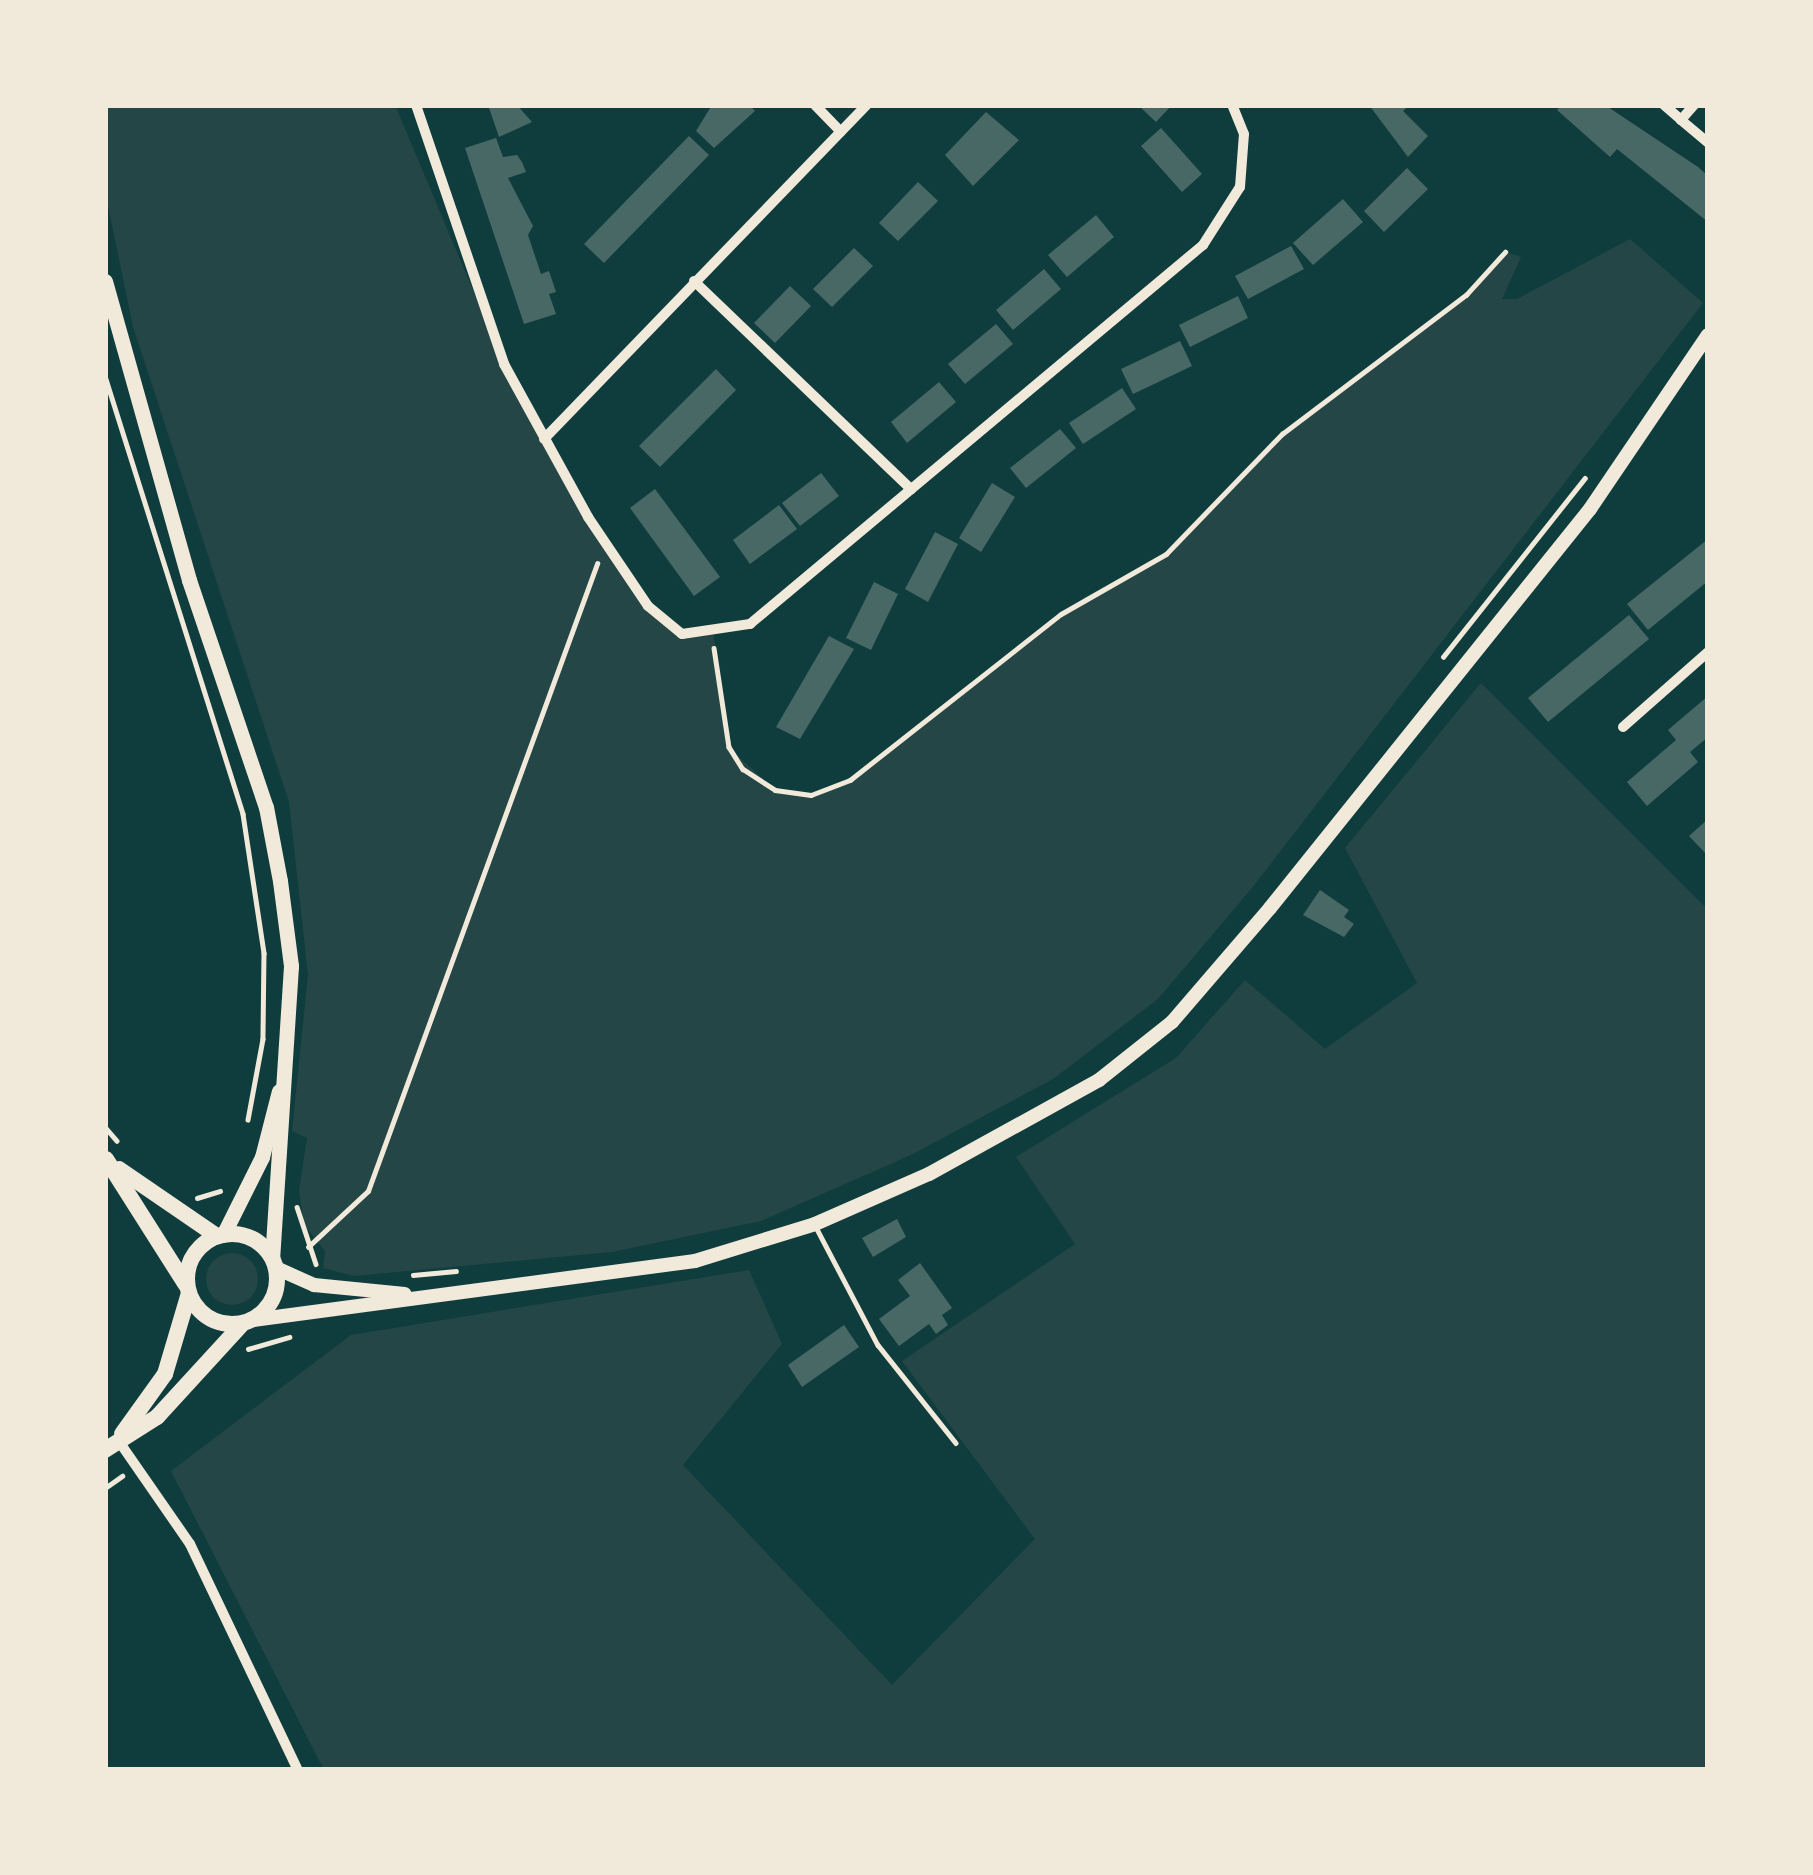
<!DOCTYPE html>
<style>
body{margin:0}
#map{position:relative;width:1813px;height:1875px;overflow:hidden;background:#0f3d3e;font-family:"Nunito Sans",sans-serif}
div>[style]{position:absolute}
.green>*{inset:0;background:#244646}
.round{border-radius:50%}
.building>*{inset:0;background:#486865}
.path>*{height:4.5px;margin:-2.25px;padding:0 2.25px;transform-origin:2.25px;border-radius:2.25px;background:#f1e9da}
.service>*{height:4.5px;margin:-2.25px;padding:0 2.25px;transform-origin:2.25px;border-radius:2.25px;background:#f1e9da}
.minor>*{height:10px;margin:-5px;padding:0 5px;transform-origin:5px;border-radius:5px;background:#f1e9da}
.tertiary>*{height:14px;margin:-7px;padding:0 7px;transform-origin:7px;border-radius:7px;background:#f1e9da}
.secondary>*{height:15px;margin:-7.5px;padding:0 7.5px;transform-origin:7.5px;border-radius:7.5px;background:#f1e9da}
.primary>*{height:16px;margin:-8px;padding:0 8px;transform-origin:8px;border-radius:8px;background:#f1e9da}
.primary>.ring{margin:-8px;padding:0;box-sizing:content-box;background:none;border:16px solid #f1e9da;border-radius:50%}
span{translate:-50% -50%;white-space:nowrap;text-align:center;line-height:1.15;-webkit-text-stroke:12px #f1e9da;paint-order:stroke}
.frame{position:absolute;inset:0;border:108px solid #f1e9da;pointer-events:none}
</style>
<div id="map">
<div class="green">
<div style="clip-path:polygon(105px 105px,395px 105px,504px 364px,544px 439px,648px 606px,682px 634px,713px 630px,728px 747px,775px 790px,811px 795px,851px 780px,1085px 597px,1166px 554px,1282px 434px,1466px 295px,1505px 252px,1521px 257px,1502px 299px,1517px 299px,1630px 239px,1703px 303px,1252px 888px,1158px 999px,1053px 1079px,911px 1155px,761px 1221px,612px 1252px,354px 1276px,323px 1268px,325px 1251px,304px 1225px,299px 1191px,307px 1138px,292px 1131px,308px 975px,289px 802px,133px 327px,105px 191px)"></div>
<div style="clip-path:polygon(1481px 683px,1708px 910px,1708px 1770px,324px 1770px,171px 1471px,351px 1335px,749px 1270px,782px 1344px,683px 1465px,892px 1685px,1035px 1539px,902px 1361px,1075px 1244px,1016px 1157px,1176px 1058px,1245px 980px,1325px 1049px,1417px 983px,1345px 848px)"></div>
<div class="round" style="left:206px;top:1253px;width:52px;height:52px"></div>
</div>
<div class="building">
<div style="clip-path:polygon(488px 105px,517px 105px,532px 122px,499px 137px)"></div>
<div style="clip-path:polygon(712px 105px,749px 105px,755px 111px,714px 148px,696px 131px)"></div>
<div style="clip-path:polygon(1138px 105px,1172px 105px,1156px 122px)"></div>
<div style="clip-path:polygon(1369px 105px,1409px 105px,1403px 111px,1428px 136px,1408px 157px)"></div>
<div style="clip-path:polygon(1562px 105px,1605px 105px,1698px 167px,1708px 176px,1708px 222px,1617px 149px,1610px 157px,1557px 110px)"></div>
<div style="clip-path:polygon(986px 112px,1019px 140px,973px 186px,945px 155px)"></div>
<div style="clip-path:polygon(1161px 128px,1202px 174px,1182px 192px,1141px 146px)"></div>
<div style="clip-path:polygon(689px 136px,709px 155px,604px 263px,584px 244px)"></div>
<div style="clip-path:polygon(496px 138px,503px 157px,517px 155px,522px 162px,526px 172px,508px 178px,533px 226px,528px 235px,541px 274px,549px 271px,556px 292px,549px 294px,556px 314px,524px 324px,465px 148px)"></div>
<div style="clip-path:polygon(1407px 168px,1428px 189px,1384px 232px,1364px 211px)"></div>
<div style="clip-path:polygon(918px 182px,938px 201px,898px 241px,879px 223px)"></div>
<div style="clip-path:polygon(1343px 199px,1363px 222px,1313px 265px,1293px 243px)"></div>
<div style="clip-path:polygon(1096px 215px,1114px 237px,1067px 277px,1048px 255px)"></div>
<div style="clip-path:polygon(1291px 246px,1304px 269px,1248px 299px,1235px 276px)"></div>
<div style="clip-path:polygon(854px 248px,873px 266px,832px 307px,813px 289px)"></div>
<div style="clip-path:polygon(1044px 269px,1061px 289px,1013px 330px,996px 310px)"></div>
<div style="clip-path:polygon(790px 286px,811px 306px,775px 343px,754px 323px)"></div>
<div style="clip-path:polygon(1238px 296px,1248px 318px,1190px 347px,1179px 325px)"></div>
<div style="clip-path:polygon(996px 324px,1013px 344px,965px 384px,948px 364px)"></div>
<div style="clip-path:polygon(1180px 341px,1192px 366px,1133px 394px,1121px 369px)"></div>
<div style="clip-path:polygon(716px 369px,736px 390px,660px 467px,639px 446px)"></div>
<div style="clip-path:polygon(939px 382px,956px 402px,907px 443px,891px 422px)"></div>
<div style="clip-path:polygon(1122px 388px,1136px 409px,1083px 444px,1069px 423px)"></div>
<div style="clip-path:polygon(1060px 429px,1076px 448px,1026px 488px,1010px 468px)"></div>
<div style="clip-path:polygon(821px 473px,839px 496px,800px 526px,782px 503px)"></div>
<div style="clip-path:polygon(992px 483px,1015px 497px,981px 552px,959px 538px)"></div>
<div style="clip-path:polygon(655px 489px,720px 577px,694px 596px,630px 508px)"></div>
<div style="clip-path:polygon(779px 505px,797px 529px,750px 564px,733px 540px)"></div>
<div style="clip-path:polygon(935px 532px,958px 544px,928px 602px,905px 589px)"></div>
<div style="clip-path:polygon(1708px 539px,1708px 581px,1648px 630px,1627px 604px)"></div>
<div style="clip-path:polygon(874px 582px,898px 594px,871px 650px,846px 638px)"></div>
<div style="clip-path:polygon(1629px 615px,1649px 639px,1548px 722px,1528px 698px)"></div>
<div style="clip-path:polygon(829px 636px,854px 649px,800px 739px,776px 727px)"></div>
<div style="clip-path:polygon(1708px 696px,1708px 737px,1690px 752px,1698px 762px,1647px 806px,1627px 782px,1676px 740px,1668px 730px)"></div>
<div style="clip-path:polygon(1708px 819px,1708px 856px,1689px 836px)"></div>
<div style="clip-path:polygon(1320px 890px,1349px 910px,1344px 917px,1354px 924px,1344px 937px,1303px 915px)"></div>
<div style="clip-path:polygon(897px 1219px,906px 1237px,873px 1257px,862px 1238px)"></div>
<div style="clip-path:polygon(920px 1263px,952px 1308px,942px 1315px,948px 1325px,936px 1334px,929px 1324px,899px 1346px,879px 1319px,910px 1296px,898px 1280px)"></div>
<div style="clip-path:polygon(844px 1325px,859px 1347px,802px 1387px,788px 1365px)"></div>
</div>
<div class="path">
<div style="left:105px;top:376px;width:459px;rotate:72.5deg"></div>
<div style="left:243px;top:814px;width:141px;rotate:81.4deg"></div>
<div style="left:264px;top:953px;width:86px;rotate:90.7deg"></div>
<div style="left:263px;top:1039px;width:82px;rotate:100.5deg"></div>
<div style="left:714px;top:648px;width:100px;rotate:81.4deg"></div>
<div style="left:729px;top:747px;width:26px;rotate:58deg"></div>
<div style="left:743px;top:769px;width:38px;rotate:33deg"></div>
<div style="left:775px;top:790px;width:36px;rotate:8deg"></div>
<div style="left:811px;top:795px;width:42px;rotate:-21deg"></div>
<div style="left:850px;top:780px;width:268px;rotate:-38.2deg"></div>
<div style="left:1061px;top:614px;width:121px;rotate:-29.7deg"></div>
<div style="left:1166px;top:554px;width:167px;rotate:-46deg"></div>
<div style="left:1282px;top:434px;width:231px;rotate:-37.1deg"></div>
<div style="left:1466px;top:295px;width:58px;rotate:-47.8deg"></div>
<div style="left:1443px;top:657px;width:228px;rotate:-51.6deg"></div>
<div style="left:105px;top:1127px;width:18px;rotate:49deg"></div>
<div style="left:197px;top:1198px;width:24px;rotate:-17deg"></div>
<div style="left:297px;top:1207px;width:60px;rotate:71.6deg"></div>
<div style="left:308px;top:1247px;width:82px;rotate:-43deg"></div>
<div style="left:368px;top:1191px;width:668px;rotate:-69.94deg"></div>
<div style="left:413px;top:1275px;width:43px;rotate:-5.3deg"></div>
<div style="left:248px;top:1349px;width:43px;rotate:-16.3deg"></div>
<div style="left:105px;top:1488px;width:21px;rotate:-35deg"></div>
</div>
<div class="service">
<div style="left:817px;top:1229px;width:131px;rotate:62.3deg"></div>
<div style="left:878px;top:1345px;width:125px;rotate:51.5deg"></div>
</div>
<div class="minor">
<div style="left:416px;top:105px;width:274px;rotate:71.2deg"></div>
<div style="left:504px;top:364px;width:175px;rotate:61.2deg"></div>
<div style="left:588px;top:517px;width:107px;rotate:56deg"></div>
<div style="left:648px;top:606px;width:44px;rotate:39.5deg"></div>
<div style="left:682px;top:634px;width:69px;rotate:-8.4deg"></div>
<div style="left:750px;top:624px;width:591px;rotate:-39.92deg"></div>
<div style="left:1203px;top:245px;width:69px;rotate:-57.5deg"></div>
<div style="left:1240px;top:187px;width:53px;rotate:-85.7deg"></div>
<div style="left:1244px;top:134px;width:31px;rotate:-112deg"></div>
<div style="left:815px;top:105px;width:37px;rotate:46deg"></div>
<div style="left:1664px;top:105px;width:23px;rotate:41deg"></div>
<div style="left:1694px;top:105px;width:20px;rotate:131deg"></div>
<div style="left:1681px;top:120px;width:35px;rotate:40deg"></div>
<div style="left:694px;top:281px;width:301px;rotate:43.8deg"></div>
<div style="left:544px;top:439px;width:464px;rotate:-46deg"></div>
<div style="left:1623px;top:727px;width:113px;rotate:-41.4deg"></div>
<div style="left:118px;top:1440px;width:126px;rotate:55.3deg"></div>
<div style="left:190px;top:1544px;width:250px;rotate:64.5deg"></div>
</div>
<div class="tertiary">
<div style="left:276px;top:1268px;width:42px;rotate:24.1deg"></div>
<div style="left:314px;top:1285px;width:91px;rotate:5.6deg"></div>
<div style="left:253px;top:1320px;width:446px;rotate:-7.6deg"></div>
<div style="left:695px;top:1261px;width:126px;rotate:-17.1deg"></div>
<div style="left:815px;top:1224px;width:124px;rotate:-23.7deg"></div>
<div style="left:929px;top:1174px;width:194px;rotate:-28.9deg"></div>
<div style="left:1099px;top:1080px;width:93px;rotate:-38.5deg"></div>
<div style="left:1172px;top:1022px;width:150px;rotate:-49.3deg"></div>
<div style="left:1270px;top:908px;width:511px;rotate:-51.27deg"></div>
<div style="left:1590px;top:509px;width:210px;rotate:-55.9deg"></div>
</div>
<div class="secondary">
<div style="left:105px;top:281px;width:311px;rotate:74.3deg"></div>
<div style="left:189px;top:580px;width:240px;rotate:71.3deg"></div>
<div style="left:266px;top:807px;width:75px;rotate:79.3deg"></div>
<div style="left:280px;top:881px;width:86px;rotate:82.6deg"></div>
<div style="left:291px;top:966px;width:292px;rotate:93.7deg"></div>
<div style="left:223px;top:1235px;width:87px;rotate:-63.4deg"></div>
<div style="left:262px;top:1157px;width:68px;rotate:-75.6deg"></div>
</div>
<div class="primary">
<div style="left:106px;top:1159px;width:149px;rotate:57.6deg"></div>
<div style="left:119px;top:1169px;width:119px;rotate:34.4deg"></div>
<div class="ring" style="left:187px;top:1234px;width:74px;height:74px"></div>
<div style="left:122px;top:1434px;width:74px;rotate:-54.4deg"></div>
<div style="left:165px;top:1374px;width:84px;rotate:-73.5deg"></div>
<div style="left:105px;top:1450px;width:62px;rotate:-32.4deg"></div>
<div style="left:157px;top:1417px;width:127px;rotate:-47.5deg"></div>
</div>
<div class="frame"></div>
</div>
